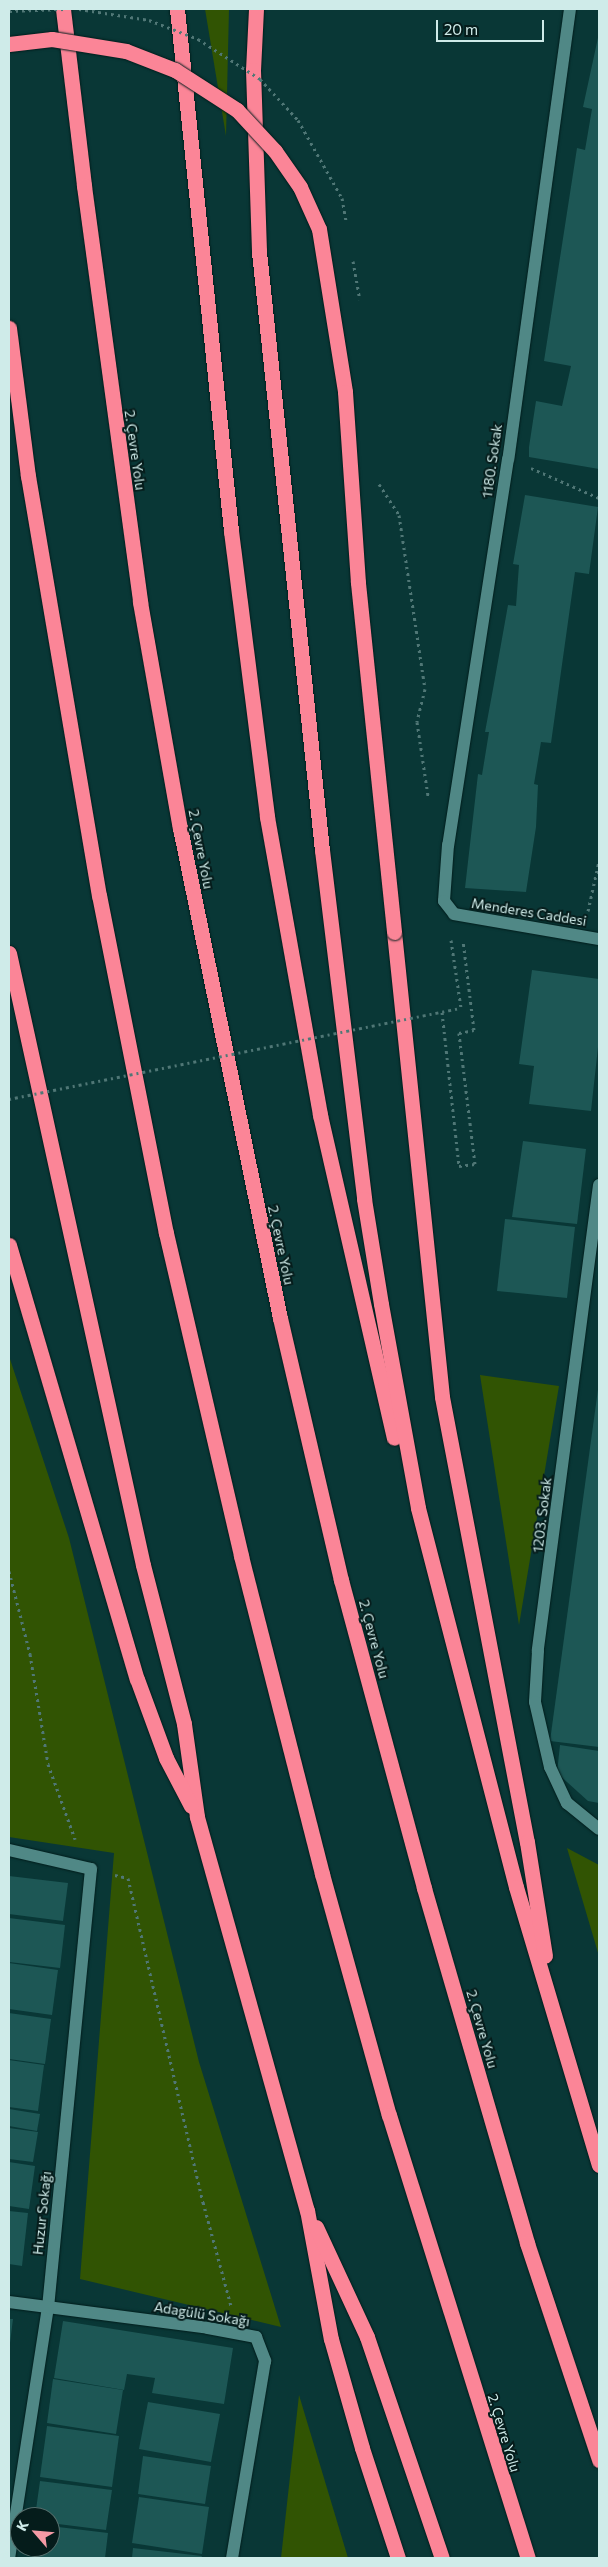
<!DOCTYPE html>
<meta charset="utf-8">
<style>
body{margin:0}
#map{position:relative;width:608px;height:2567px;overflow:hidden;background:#093736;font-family:Commissioner,sans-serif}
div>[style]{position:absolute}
.green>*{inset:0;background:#315403}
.building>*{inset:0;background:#1d5755}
.path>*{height:3px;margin-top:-1.5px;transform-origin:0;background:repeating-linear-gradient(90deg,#507776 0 2.5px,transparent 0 6.5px)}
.roads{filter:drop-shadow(0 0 1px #001d1c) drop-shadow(0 0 1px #001d1c)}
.minor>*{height:12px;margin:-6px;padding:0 6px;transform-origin:6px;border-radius:6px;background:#508886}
.highway>*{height:15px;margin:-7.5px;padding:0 7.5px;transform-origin:7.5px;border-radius:7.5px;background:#fb8597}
.path-bridge>*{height:3px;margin-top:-1.5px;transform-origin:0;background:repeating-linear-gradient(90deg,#507776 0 2.5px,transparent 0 6.5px)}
.bridges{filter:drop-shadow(0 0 1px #001d1c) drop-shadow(0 0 1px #001d1c)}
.highway-bridge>*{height:15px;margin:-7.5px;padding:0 7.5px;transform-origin:7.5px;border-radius:7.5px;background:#fb8597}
span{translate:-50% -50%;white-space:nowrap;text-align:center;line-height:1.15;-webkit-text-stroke:4px #051c1b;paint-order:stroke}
.street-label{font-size:14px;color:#cfebe9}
.frame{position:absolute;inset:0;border:10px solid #cfebe9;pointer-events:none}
.north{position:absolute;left:10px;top:2507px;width:50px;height:50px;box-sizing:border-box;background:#051c1b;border:1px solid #566f6d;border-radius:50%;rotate:297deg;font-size:14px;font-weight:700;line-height:20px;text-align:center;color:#cfebe9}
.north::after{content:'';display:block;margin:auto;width:18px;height:22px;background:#f49aa5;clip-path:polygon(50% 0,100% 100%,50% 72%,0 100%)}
.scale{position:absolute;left:436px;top:20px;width:108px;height:22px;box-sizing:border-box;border:2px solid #cfebe9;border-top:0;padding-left:6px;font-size:15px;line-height:18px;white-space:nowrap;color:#cfebe9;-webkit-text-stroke:4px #051c1b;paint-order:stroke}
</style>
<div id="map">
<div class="green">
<div style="clip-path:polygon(205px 9px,229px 9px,226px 136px)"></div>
<div style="clip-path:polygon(9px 1356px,69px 1538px,199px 2062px,281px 2327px,80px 2279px,114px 1853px,9px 1837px)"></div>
<div style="clip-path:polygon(480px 1375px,559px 1386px,519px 1625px)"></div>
<div style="clip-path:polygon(567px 1848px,599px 1865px,599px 1956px)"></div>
<div style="clip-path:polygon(299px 2395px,348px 2558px,281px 2558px)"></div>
</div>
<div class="building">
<div style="clip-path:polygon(599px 33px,599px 469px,529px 457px,529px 447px,536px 401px,562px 406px,571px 366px,544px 361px,577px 148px,585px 150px,592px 109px,583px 107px)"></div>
<div style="clip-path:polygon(525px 495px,598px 507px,589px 574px,575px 572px,551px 743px,541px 742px,534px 784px,538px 785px,536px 827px,526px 892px,465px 888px,478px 774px,482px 775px,489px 732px,485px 732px,493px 689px,508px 605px,516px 606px,519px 565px,513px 564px)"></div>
<div style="clip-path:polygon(532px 970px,599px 979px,599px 1038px,591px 1111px,529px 1104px,534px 1066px,519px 1064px)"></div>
<div style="clip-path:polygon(523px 1141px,586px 1149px,577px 1224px,512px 1217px)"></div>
<div style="clip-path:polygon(505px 1219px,575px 1227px,567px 1298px,497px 1291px)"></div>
<div style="clip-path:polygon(599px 1382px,599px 1747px,550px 1741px)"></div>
<div style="clip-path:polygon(560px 1745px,599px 1751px,599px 1803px,588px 1801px,557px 1773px)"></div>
<div style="clip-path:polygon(9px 1876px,68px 1883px,63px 1921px,9px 1914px)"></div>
<div style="clip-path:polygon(9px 1918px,65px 1925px,60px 1968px,9px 1962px)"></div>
<div style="clip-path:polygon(9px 1963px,58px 1970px,52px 2015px,9px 2009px)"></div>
<div style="clip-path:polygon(9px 2013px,51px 2019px,45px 2064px,9px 2059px)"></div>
<div style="clip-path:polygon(9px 2060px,44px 2065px,38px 2111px,9px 2107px)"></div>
<div style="clip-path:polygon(9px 2109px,40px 2114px,37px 2131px,9px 2126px)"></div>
<div style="clip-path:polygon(9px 2128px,38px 2132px,33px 2162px,9px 2159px)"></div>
<div style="clip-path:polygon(9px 2162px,35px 2166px,29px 2209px,9px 2206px)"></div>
<div style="clip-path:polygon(9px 2211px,28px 2213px,22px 2266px,9px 2264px)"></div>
<div style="clip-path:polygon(9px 2319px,13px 2319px,10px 2343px,9px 2343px)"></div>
<div style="clip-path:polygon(63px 2321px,233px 2348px,224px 2404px,152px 2393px,155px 2378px,127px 2374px,124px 2390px,54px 2378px)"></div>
<div style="clip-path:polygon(53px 2379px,123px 2390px,116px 2434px,47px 2423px)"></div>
<div style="clip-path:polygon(148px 2402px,220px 2414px,211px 2462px,139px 2449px)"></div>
<div style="clip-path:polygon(47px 2426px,119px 2436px,112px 2487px,40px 2477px)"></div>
<div style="clip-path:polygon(143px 2456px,211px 2466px,205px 2504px,138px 2494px)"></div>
<div style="clip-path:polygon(40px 2481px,112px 2490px,106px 2530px,50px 2523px,50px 2517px,35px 2517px)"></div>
<div style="clip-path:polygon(139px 2497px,209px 2507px,202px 2554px,132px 2543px)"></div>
<div style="clip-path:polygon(50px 2526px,108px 2533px,105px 2558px,32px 2558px,33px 2547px,50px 2547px)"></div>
<div style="clip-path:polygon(133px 2548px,202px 2556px,201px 2558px,132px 2558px)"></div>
</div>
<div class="path">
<div style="left:531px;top:468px;width:74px;rotate:23.8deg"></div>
<div style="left:379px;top:484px;width:37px;rotate:57deg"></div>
<div style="left:399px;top:515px;width:176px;rotate:81.5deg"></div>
<div style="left:425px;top:689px;width:34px;rotate:104deg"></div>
<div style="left:417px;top:722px;width:75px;rotate:81.5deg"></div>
<div style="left:588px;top:911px;width:51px;rotate:-77.6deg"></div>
<div style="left:451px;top:940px;width:69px;rotate:81.6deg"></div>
<div style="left:442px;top:1012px;width:155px;rotate:83.7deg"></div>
<div style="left:459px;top:1166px;width:16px;rotate:-7deg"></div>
<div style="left:475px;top:1164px;width:132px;rotate:-97deg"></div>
<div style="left:459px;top:1033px;width:15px;rotate:-11deg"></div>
<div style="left:474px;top:1030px;width:90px;rotate:-97deg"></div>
<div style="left:9px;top:1571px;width:86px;rotate:75.8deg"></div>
<div style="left:30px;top:1654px;width:111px;rotate:80.7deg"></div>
<div style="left:48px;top:1764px;width:80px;rotate:70.2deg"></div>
<div style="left:115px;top:1875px;width:13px;rotate:13deg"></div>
<div style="left:128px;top:1878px;width:333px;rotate:77deg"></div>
<div style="left:203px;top:2202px;width:108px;rotate:74.9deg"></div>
</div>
<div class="roads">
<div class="minor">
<div style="left:570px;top:9px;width:454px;rotate:97.8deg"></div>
<div style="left:508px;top:459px;width:391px;rotate:98.8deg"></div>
<div style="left:448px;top:845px;width:56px;rotate:94.1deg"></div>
<div style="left:444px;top:901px;width:16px;rotate:52deg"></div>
<div style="left:454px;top:914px;width:147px;rotate:9.8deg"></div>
<div style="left:599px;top:1185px;width:470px;rotate:97.5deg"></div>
<div style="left:538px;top:1651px;width:51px;rotate:93.4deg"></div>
<div style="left:535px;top:1702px;width:67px;rotate:77deg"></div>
<div style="left:550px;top:1767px;width:40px;rotate:65deg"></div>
<div style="left:567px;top:1803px;width:41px;rotate:39.1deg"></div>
<div style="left:9px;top:1850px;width:84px;rotate:13deg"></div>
<div style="left:91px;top:1869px;width:440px;rotate:95.6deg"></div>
<div style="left:48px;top:2307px;width:254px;rotate:98.8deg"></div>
<div style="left:9px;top:2302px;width:201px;rotate:7.4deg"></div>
<div style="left:208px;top:2328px;width:49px;rotate:10.6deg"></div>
<div style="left:256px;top:2337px;width:26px;rotate:69deg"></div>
<div style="left:265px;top:2361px;width:200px;rotate:99.5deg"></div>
</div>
<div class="highway">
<div style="left:63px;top:9px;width:178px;rotate:83.2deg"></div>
<div style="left:84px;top:186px;width:420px;rotate:82.3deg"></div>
<div style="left:140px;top:602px;width:230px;rotate:80deg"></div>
<div style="left:180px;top:828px;width:500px;rotate:78.47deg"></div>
<div style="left:280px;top:1318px;width:269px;rotate:76.9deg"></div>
<div style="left:341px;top:1580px;width:319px;rotate:74.9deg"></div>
<div style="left:424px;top:1888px;width:370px;rotate:73.8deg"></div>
<div style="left:527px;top:2243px;width:229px;rotate:71.6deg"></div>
<div style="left:177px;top:9px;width:525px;rotate:84.09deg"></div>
<div style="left:231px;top:531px;width:288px;rotate:82.8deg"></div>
<div style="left:267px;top:817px;width:303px;rotate:79.9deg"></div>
<div style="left:320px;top:1115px;width:331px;rotate:77.1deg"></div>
<div style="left:256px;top:9px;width:61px;rotate:92.8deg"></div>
<div style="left:253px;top:70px;width:182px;rotate:88.1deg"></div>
<div style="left:259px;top:252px;width:601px;rotate:83.99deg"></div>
<div style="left:322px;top:850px;width:352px;rotate:83.1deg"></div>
<div style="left:364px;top:1199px;width:106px;rotate:80.8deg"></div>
<div style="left:381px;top:1304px;width:207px;rotate:79.7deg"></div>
<div style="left:418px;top:1508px;width:391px;rotate:75.5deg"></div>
<div style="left:516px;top:1887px;width:290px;rotate:73.4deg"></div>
<div style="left:9px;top:328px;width:149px;rotate:82.7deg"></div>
<div style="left:28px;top:476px;width:425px;rotate:80.4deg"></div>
<div style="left:99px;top:895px;width:345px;rotate:78.8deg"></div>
<div style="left:166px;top:1233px;width:332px;rotate:76.9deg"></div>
<div style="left:241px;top:1556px;width:328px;rotate:75.7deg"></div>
<div style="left:322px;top:1874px;width:250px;rotate:74.5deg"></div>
<div style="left:389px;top:2115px;width:464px;rotate:72.6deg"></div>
<div style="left:394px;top:932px;width:467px;rotate:84.1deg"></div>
<div style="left:442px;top:1397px;width:453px;rotate:79.2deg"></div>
<div style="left:527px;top:1842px;width:115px;rotate:81deg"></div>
<div style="left:9px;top:953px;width:626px;rotate:77.65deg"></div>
<div style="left:143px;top:1565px;width:164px;rotate:75.5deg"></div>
<div style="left:184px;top:1724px;width:94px;rotate:82deg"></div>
<div style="left:197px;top:1817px;width:408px;rotate:74.4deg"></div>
<div style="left:307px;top:2210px;width:131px;rotate:79.5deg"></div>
<div style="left:331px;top:2339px;width:113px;rotate:74.1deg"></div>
<div style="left:362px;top:2448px;width:116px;rotate:71.9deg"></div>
<div style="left:9px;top:1245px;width:452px;rotate:73.6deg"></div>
<div style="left:137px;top:1679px;width:84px;rotate:69.8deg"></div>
<div style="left:166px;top:1758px;width:54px;rotate:62.5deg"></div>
<div style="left:316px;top:2227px;width:121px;rotate:65.1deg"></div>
<div style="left:367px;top:2337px;width:233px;rotate:71.3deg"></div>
</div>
</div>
<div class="path-bridge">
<div style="left:79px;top:9px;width:71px;rotate:8.9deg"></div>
<div style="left:149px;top:20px;width:53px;rotate:21.2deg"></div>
<div style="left:198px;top:39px;width:74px;rotate:32.8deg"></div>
<div style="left:260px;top:79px;width:56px;rotate:47.2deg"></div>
<div style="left:298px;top:120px;width:90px;rotate:60.6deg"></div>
<div style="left:342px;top:198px;width:22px;rotate:80deg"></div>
<div style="left:9px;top:11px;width:55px;rotate:-2.1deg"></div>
<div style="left:353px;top:261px;width:39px;rotate:80deg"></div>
<div style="left:9px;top:1099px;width:461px;rotate:-11.4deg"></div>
</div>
<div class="bridges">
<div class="highway-bridge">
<div style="left:9px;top:44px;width:43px;rotate:-6.6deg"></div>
<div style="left:52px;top:39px;width:75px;rotate:9.2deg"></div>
<div style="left:126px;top:51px;width:53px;rotate:21.2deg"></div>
<div style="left:175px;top:70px;width:74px;rotate:32.8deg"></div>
<div style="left:237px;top:110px;width:56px;rotate:47.2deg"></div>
<div style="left:275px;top:151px;width:44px;rotate:55.2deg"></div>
<div style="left:300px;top:187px;width:46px;rotate:65.7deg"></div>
<div style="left:319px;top:229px;width:165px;rotate:80.9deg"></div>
<div style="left:345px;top:392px;width:191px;rotate:86.1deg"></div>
<div style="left:358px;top:583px;width:351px;rotate:84.1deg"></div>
</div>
</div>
<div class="street-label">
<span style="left:135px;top:450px;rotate:82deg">2. Çevre Yolu</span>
<span style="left:492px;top:461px;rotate:-82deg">1180. Sokak</span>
<span style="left:201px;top:849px;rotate:79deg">2. Çevre Yolu</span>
<span style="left:529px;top:912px;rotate:9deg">Menderes Caddesi</span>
<span style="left:281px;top:1245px;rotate:78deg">2. Çevre Yolu</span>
<span style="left:542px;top:1515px;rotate:-83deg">1203. Sokak</span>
<span style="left:374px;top:1639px;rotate:75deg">2. Çevre Yolu</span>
<span style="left:482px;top:2029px;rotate:74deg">2. Çevre Yolu</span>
<span style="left:42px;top:2213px;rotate:-84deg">Huzur Sokağı</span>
<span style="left:202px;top:2314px;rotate:9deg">Adagülü Sokağı</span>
<span style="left:504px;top:2433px;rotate:73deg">2. Çevre Yolu</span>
</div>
<div class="frame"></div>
<div class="north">K</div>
<div class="scale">20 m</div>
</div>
